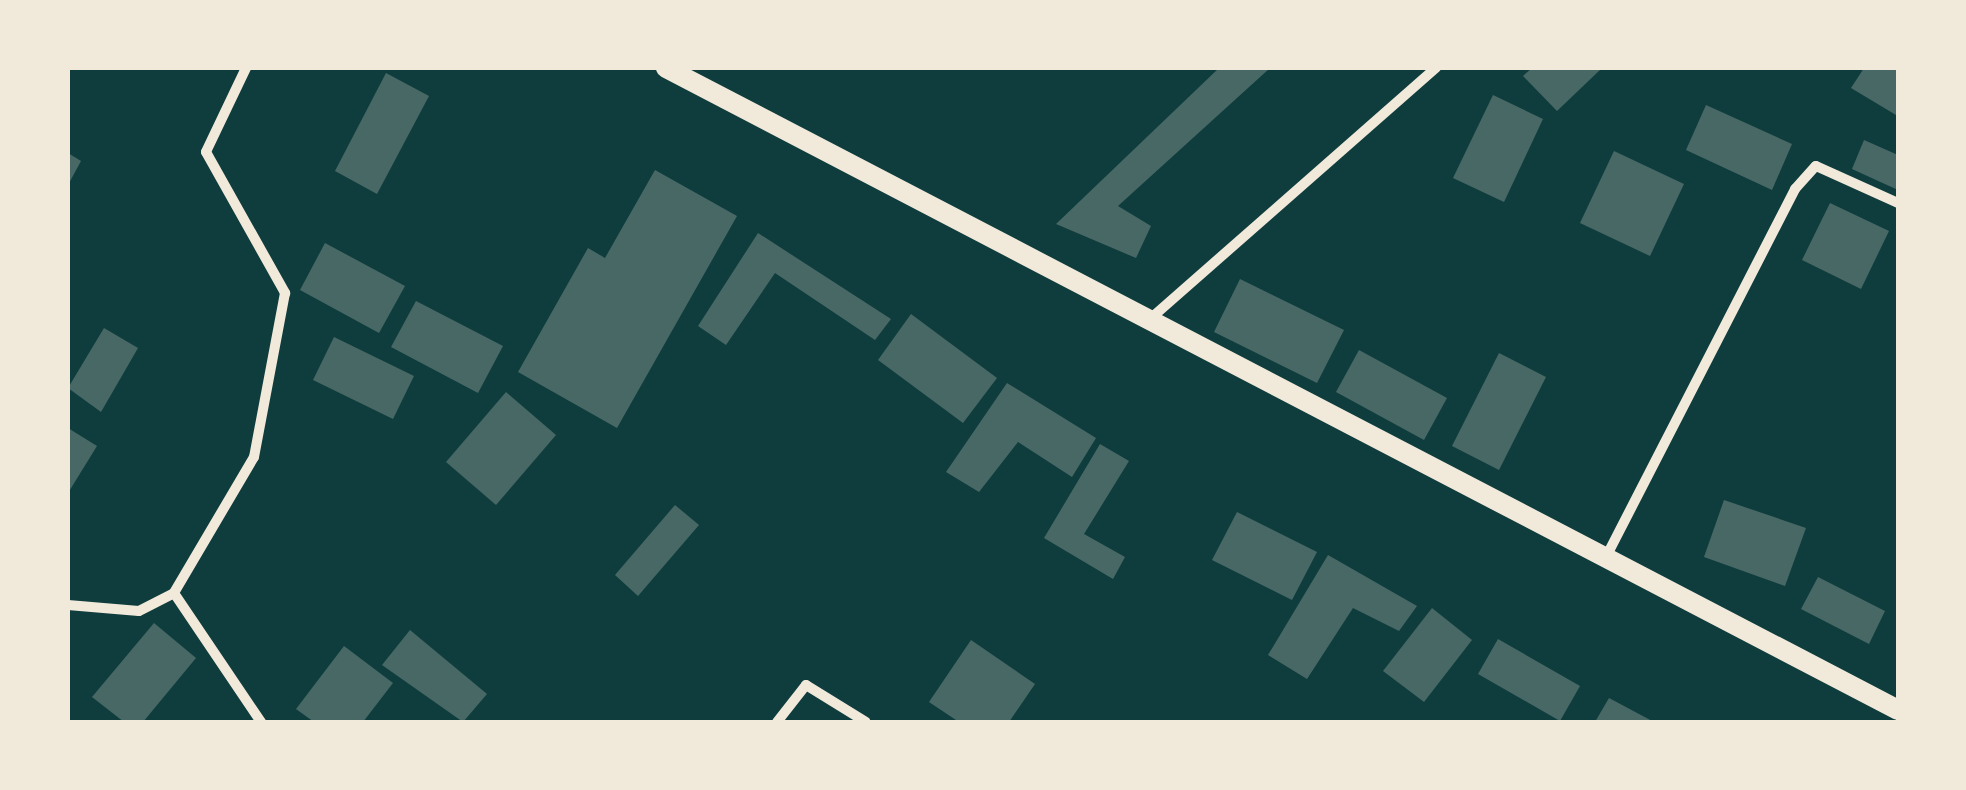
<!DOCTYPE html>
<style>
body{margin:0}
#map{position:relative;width:1966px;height:790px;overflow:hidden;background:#0f3d3e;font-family:Mulish,sans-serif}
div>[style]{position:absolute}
.building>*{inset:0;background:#486865}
.minor>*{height:10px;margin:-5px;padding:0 5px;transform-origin:5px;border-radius:5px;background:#f1e9da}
.secondary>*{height:20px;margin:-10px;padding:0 10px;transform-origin:10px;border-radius:10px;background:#f1e9da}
span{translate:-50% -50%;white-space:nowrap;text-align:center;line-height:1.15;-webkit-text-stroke:8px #f1e9da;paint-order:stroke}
.frame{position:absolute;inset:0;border:70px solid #f1e9da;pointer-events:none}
</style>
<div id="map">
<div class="building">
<div style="clip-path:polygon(1219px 68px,1270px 68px,1118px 206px,1151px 226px,1136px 258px,1056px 224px)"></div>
<div style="clip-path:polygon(1532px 68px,1602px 68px,1557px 111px,1523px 76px)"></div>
<div style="clip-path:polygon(1864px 68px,1898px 68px,1896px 115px,1851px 88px)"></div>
<div style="clip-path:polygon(386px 73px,429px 96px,377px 194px,335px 171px)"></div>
<div style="clip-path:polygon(1493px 95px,1543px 119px,1504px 202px,1453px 178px)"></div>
<div style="clip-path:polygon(1706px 105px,1792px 144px,1772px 190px,1686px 150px)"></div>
<div style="clip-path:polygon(1864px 140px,1898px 155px,1898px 190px,1852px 169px)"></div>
<div style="clip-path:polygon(1614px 151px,1684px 184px,1650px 256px,1580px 223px)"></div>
<div style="clip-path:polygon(68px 153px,81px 161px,68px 185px)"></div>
<div style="clip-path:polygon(655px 170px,737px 216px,617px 428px,518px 372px,588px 248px,605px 258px)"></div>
<div style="clip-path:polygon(1830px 203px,1889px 231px,1861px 289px,1802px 260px)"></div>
<div style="clip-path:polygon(758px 233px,891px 319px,875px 340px,775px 273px,726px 345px,698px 326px)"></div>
<div style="clip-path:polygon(325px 243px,405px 286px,379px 333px,300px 290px)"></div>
<div style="clip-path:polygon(1240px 279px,1344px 330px,1317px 383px,1214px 332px)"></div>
<div style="clip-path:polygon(416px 301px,503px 346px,478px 393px,391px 347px)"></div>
<div style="clip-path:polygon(911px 314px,997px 378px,963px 423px,878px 360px)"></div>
<div style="clip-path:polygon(104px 328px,138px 348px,101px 412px,68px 388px)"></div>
<div style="clip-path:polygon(334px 337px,414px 376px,393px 419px,313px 380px)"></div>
<div style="clip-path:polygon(1359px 350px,1447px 398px,1424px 440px,1336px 392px)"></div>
<div style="clip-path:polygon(1499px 353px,1546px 377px,1499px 470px,1452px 446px)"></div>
<div style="clip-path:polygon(1007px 383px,1096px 438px,1072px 477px,1018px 442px,979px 492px,946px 472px)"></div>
<div style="clip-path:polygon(506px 392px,556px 435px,496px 505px,446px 462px)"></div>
<div style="clip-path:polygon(68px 428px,97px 446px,68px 493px)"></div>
<div style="clip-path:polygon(1100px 444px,1129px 461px,1084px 534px,1125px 557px,1113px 579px,1044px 538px)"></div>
<div style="clip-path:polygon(1724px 500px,1806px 528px,1785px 586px,1704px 557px)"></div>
<div style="clip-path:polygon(675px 505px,699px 525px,638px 596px,615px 575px)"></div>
<div style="clip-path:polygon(1237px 512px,1317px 552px,1292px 600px,1212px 560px)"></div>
<div style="clip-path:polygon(1328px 555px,1417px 606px,1399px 631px,1353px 608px,1307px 679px,1268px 655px)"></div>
<div style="clip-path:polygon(1818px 577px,1885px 611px,1869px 644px,1801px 609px)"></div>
<div style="clip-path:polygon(1432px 608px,1472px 640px,1424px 702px,1383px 671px)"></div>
<div style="clip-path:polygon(154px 623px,196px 658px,143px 722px,124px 722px,92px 697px)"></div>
<div style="clip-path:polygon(410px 630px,487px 694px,463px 722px,382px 665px)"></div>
<div style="clip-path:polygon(1498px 639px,1580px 686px,1560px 721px,1478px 674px)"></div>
<div style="clip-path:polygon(971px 640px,1035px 684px,1009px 722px,959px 722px,929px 702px)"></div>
<div style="clip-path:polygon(344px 646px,393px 683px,363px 722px,314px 722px,296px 709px)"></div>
<div style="clip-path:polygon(1609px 698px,1654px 722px,1595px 722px)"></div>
</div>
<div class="minor">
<div style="left:246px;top:68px;width:93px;rotate:115.5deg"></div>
<div style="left:206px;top:152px;width:162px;rotate:60.7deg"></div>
<div style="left:285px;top:293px;width:167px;rotate:100.7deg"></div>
<div style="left:254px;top:457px;width:158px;rotate:120.5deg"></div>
<div style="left:174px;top:593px;width:156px;rotate:56deg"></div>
<div style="left:1150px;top:319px;width:381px;rotate:-41.3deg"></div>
<div style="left:1606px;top:557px;width:414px;rotate:-62.8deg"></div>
<div style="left:1795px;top:189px;width:31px;rotate:-48deg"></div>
<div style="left:1816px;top:166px;width:90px;rotate:24.3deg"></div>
<div style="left:68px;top:605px;width:71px;rotate:4.8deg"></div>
<div style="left:139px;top:611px;width:39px;rotate:-27deg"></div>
<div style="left:777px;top:722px;width:47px;rotate:-51.9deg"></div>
<div style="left:806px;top:685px;width:70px;rotate:31.7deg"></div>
</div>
<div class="secondary">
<div style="left:666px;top:68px;width:1389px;rotate:27.52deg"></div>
</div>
<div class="frame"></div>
</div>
